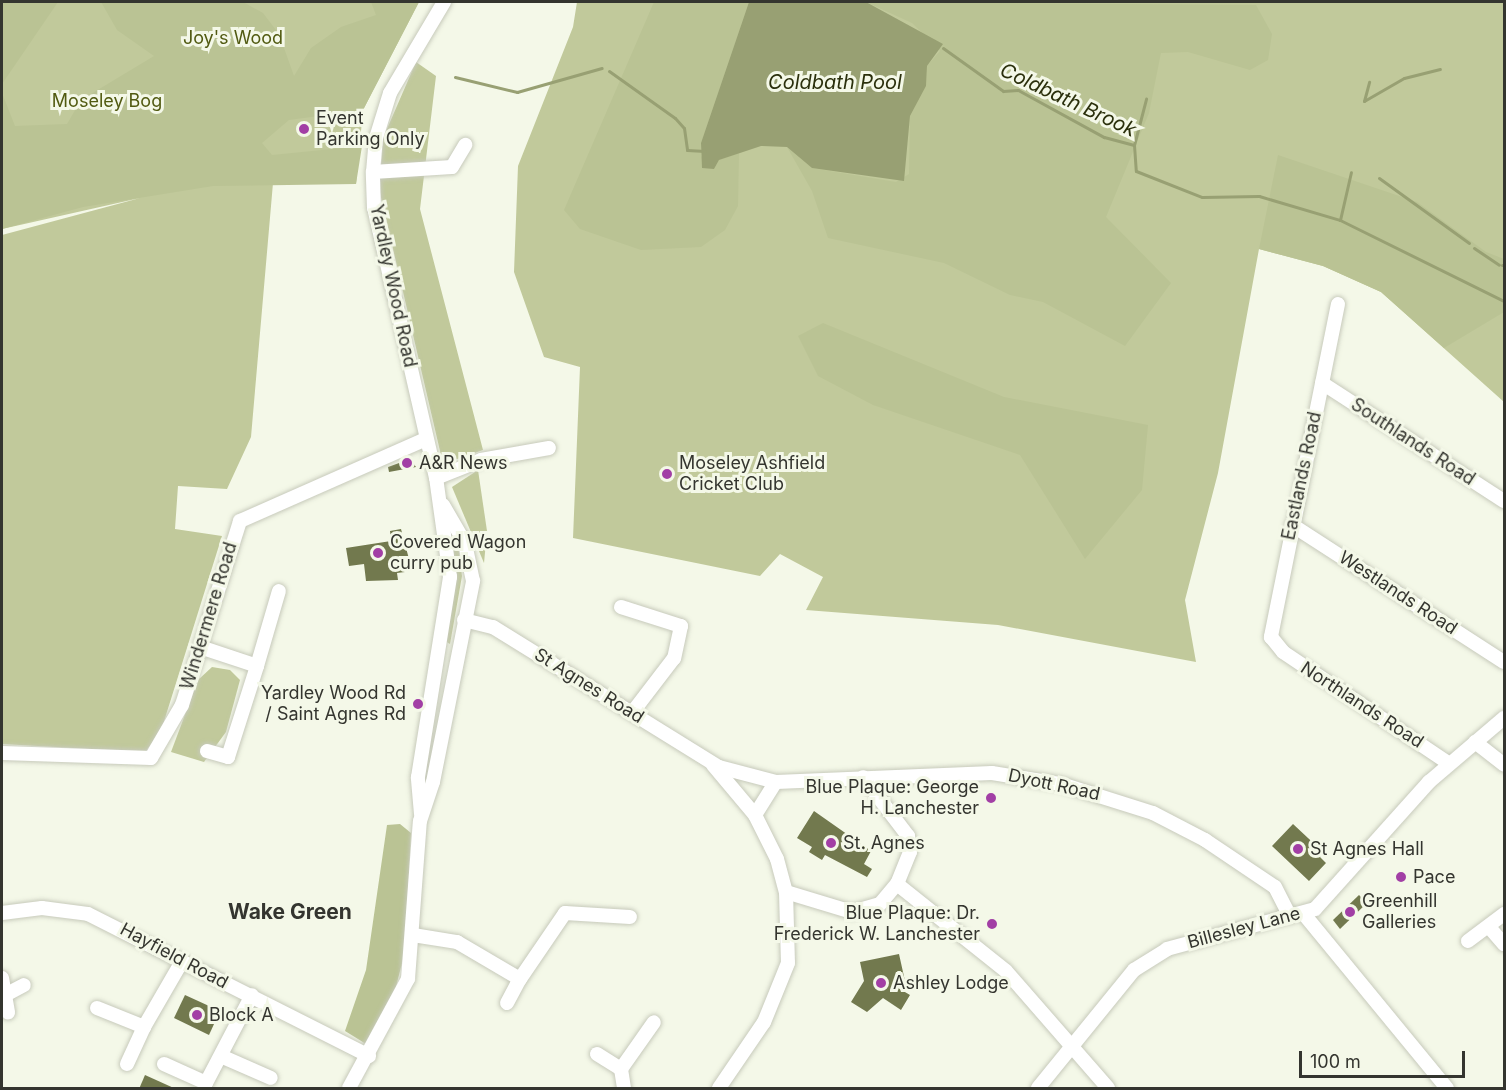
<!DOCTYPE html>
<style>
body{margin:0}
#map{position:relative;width:1506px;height:1090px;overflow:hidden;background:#f4f8e8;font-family:Inter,sans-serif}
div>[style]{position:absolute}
.green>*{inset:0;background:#c1c99b}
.forest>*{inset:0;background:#bac394}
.water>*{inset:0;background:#98a073}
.stream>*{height:3px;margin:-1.5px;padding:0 1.5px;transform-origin:1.5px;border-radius:1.5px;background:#98a073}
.building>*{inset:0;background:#72794e}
.roads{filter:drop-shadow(0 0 2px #c7cabb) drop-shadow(0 0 2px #c7cabb)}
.minor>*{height:14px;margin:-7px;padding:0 7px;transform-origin:7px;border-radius:7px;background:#fff}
.dots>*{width:16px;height:16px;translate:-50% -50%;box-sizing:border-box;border:3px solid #f4f8e8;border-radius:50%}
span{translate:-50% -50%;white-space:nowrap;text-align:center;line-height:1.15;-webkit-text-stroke:6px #f4f8e8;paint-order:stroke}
.park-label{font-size:18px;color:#515a11}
.poi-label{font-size:18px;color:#34352f}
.left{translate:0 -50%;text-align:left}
.right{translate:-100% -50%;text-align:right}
.street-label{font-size:18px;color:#34352f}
.water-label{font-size:20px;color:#2b300c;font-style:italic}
.quarter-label{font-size:21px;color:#34352f;font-weight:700}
.frame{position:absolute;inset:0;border:3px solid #34352f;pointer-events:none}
.scale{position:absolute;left:1299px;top:1051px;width:166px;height:27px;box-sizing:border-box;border:3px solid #34352f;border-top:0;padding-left:8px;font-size:18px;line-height:21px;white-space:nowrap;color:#34352f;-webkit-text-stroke:4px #f4f8e8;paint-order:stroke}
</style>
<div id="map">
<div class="green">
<div style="clip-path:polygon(2px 2px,419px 2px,363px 110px,356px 184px,273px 183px,251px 437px,227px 489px,178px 486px,175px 529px,222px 536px,161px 731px,145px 752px,2px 744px,2px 235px,140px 198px,2px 229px)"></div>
<div style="clip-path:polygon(577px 2px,1504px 2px,1504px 402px,1381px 292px,1323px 266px,1259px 249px,1218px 473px,1185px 600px,1196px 662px,998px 625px,806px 610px,823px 577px,780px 554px,760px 576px,573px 538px,580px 367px,544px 357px,514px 272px,518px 166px,573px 27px)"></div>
<div style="clip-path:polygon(416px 62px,436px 76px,420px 209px,483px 450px,443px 464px,380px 193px,383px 138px)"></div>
<div style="clip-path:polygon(478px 470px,487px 531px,484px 563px,452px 487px)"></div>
<div style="clip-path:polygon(449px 532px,458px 545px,462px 576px,450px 644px,445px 641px,455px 588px)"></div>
<div style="clip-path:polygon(212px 667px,230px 670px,240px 680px,226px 732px,204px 762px,171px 752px,198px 680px)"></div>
</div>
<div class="forest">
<div style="clip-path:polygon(2px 2px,58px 2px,2px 84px)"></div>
<div style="clip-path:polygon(101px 2px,243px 2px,263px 13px,279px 34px,294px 76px,311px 48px,341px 27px,376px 15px,371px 2px,419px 2px,363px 110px,289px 120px,262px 143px,272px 155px,362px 146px,356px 184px,213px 186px,83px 207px,2px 229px,2px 93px,15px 126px,67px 124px,81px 100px,154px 56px,117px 30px)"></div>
<div style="clip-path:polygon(654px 2px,749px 2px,701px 143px,701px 156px,714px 169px,719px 160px,739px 153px,738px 206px,725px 230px,701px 247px,641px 250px,580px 229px,564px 210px)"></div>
<div style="clip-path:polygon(866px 2px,1256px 5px,1272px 34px,1268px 60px,1250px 70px,1188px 52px,1161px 53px,1149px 113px,1106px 217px,1171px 283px,1125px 346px,1043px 302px,1010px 295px,944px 263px,828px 238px,812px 191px,787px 147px,812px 168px,896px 182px,909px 174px,910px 116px,926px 86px,927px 66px,940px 51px,912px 23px)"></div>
<div style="clip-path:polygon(1278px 155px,1417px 202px,1486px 252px,1504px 259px,1504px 312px,1444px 348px,1381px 292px,1323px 266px,1259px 249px)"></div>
<div style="clip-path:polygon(823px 323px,1004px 397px,1148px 425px,1142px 490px,1085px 559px,1020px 455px,873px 405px,818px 376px,798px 336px)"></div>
<div style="clip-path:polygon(400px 824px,411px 833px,405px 951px,395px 991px,366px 1044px,345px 1031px,366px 970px,387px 825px)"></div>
</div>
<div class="water">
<div style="clip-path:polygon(749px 2px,866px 2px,943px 44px,927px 66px,926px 86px,910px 116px,904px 181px,812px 168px,787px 147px,761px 146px,719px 160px,714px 169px,702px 168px,701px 143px)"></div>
</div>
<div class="stream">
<div style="left:943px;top:48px;width:74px;rotate:35.6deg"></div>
<div style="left:1003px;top:91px;width:15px;rotate:-4deg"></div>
<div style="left:1018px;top:90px;width:98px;rotate:28.7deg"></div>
<div style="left:1104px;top:137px;width:31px;rotate:15deg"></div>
<div style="left:1134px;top:145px;width:26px;rotate:86deg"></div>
<div style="left:1136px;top:171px;width:71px;rotate:21.5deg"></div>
<div style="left:1202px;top:197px;width:57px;rotate:-1deg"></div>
<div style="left:1259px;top:196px;width:84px;rotate:16.5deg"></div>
<div style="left:1340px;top:220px;width:183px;rotate:26.3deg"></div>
<div style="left:609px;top:71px;width:81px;rotate:35.5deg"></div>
<div style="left:675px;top:118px;width:13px;rotate:48deg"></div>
<div style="left:684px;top:128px;width:22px;rotate:82deg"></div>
<div style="left:687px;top:150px;width:18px;rotate:3deg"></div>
<div style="left:455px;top:77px;width:64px;rotate:13.6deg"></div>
<div style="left:517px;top:92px;width:88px;rotate:-15.8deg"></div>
<div style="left:1364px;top:101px;width:46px;rotate:-29.9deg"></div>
<div style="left:1404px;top:78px;width:37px;rotate:-14deg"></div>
<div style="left:1364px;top:101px;width:20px;rotate:-75deg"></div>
<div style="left:1134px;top:145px;width:48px;rotate:-75.4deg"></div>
<div style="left:1379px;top:178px;width:111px;rotate:35.8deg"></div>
<div style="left:1340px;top:220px;width:49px;rotate:-77.1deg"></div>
<div style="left:1474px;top:248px;width:30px;rotate:34deg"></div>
<div style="left:1502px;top:265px;width:2px"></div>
</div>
<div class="building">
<div style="clip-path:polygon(410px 459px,416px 467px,389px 472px,388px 467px)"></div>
<div style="clip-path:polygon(401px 529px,409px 559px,403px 560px,405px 572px,397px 573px,398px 580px,366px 581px,364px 564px,349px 566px,346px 548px,391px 541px,390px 531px)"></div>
<div style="clip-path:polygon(814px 811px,871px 851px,864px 864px,872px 869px,867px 877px,825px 855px,822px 860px,809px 852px,812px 847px,797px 838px)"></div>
<div style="clip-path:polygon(1293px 824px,1323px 852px,1320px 857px,1326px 863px,1309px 881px,1272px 846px)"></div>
<div style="clip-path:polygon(1359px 895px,1367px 903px,1340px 929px,1333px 920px)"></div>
<div style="clip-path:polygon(899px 954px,905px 981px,893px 985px,910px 995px,901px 1010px,883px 998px,867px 1012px,851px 1002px,864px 981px,860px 962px)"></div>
<div style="clip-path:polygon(185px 995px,220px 1011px,209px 1035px,174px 1018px)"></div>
<div style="clip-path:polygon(145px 1075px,176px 1089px,139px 1089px)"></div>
</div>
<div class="roads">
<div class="minor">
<div style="left:373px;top:172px;width:79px;rotate:-3.6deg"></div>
<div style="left:452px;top:167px;width:26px;rotate:-59deg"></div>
<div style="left:1338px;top:304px;width:340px;rotate:101.4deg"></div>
<div style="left:1271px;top:637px;width:19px;rotate:51deg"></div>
<div style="left:1283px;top:652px;width:199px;rotate:33.9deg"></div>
<div style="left:1322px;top:383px;width:217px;rotate:33deg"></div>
<div style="left:436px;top:478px;width:48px;rotate:-21.8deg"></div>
<div style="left:481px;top:460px;width:69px;rotate:-10deg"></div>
<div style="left:1292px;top:525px;width:252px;rotate:32.9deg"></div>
<div style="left:621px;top:607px;width:63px;rotate:17.6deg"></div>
<div style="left:681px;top:626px;width:33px;rotate:102deg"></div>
<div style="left:674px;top:658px;width:69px;rotate:127.4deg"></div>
<div style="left:464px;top:620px;width:30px;rotate:14deg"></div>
<div style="left:493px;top:627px;width:266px;rotate:31.8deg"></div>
<div style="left:719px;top:767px;width:59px;rotate:14.7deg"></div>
<div style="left:776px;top:782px;width:216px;rotate:-2.4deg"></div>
<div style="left:992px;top:773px;width:70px;rotate:9.1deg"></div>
<div style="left:1061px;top:784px;width:96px;rotate:17.5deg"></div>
<div style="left:1153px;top:813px;width:59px;rotate:27.4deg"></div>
<div style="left:1205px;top:840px;width:84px;rotate:33.9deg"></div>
<div style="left:1275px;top:887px;width:33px;rotate:63deg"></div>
<div style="left:200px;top:647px;width:60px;rotate:18.4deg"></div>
<div style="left:257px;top:666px;width:78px;rotate:-73.7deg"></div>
<div style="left:1475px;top:742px;width:37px;rotate:38deg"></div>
<div style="left:207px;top:751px;width:22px;rotate:16deg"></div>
<div style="left:228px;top:757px;width:96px;rotate:-72.3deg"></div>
<div style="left:2px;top:753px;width:149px;rotate:1.9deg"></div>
<div style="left:151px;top:758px;width:61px;rotate:-59.7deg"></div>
<div style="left:182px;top:705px;width:193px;rotate:-72.5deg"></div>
<div style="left:240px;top:521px;width:203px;rotate:-23.8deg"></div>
<div style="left:713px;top:765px;width:65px;rotate:50deg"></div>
<div style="left:755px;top:815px;width:49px;rotate:63.4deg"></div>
<div style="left:777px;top:859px;width:34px;rotate:75deg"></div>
<div style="left:786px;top:892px;width:71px;rotate:88.4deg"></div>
<div style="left:788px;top:963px;width:64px;rotate:112.1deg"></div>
<div style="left:764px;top:1022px;width:80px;rotate:124.3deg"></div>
<div style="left:421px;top:814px;width:37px;rotate:-95deg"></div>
<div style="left:418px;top:777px;width:203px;rotate:-80.9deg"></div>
<div style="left:450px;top:577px;width:100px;rotate:-98deg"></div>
<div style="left:436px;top:478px;width:277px;rotate:-102.9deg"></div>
<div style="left:374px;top:208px;width:36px;rotate:-92deg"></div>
<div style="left:373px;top:172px;width:34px;rotate:-85deg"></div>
<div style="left:376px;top:138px;width:47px;rotate:-72.7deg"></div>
<div style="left:390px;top:93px;width:106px;rotate:-59.3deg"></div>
<div style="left:755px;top:815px;width:39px;rotate:-58deg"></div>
<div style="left:897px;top:884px;width:139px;rotate:38.6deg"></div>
<div style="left:1006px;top:971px;width:155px;rotate:48.9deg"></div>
<div style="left:786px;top:892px;width:69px;rotate:16.9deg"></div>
<div style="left:852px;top:912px;width:29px;rotate:-16deg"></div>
<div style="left:880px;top:904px;width:26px;rotate:-50deg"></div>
<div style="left:897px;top:884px;width:35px;rotate:-68deg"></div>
<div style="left:910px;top:852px;width:16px;rotate:-97deg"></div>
<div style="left:908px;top:836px;width:74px;rotate:-127.3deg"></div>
<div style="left:2px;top:913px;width:40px;rotate:-7.1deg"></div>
<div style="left:42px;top:908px;width:46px;rotate:7.4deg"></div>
<div style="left:88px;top:914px;width:315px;rotate:26.8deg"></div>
<div style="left:1303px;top:913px;width:227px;rotate:50.6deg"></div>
<div style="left:1489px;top:927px;width:23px;rotate:49deg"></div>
<div style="left:413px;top:935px;width:45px;rotate:9deg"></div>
<div style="left:457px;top:942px;width:73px;rotate:30.4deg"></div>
<div style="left:520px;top:979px;width:80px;rotate:-55.7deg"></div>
<div style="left:565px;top:913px;width:65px;rotate:3.5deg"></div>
<div style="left:1468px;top:941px;width:45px;rotate:-36.9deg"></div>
<div style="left:2px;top:978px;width:35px;rotate:80deg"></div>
<div style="left:7px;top:994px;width:19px;rotate:-28deg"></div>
<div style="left:507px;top:1003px;width:27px;rotate:-62deg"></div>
<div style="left:97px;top:1008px;width:51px;rotate:22deg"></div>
<div style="left:144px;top:1027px;width:74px;rotate:-60deg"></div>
<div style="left:597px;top:1054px;width:28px;rotate:32deg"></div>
<div style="left:223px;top:1057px;width:52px;rotate:23.6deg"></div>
<div style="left:127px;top:1064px;width:41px;rotate:-65.3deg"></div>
<div style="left:164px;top:1064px;width:46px;rotate:24.3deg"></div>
<div style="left:206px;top:1083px;width:99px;rotate:-62.4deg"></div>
<div style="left:349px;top:1088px;width:124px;rotate:-61.6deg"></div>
<div style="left:408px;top:979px;width:158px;rotate:-85.7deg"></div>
<div style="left:420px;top:821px;width:41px;rotate:-71.6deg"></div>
<div style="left:433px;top:782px;width:205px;rotate:-78.7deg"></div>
<div style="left:473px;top:581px;width:39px;rotate:-102deg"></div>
<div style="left:465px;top:543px;width:44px;rotate:-120.1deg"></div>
<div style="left:624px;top:1088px;width:19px;rotate:-99deg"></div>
<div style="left:621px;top:1069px;width:57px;rotate:-54.9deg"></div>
<div style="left:1038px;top:1088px;width:152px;rotate:-50.9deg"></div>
<div style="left:1134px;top:970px;width:39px;rotate:-32deg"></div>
<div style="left:1167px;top:949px;width:153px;rotate:-15.1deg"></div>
<div style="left:1315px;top:909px;width:171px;rotate:-48.1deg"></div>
<div style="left:1429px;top:782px;width:99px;rotate:-40.5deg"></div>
</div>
</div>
<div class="dots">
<div style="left:304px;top:129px;background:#a23fa5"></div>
<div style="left:407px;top:463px;background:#a23fa5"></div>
<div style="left:667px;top:474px;background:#a23fa5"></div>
<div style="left:378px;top:553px;background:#a23fa5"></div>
<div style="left:418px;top:704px;background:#a23fa5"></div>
<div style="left:991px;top:798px;background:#a23fa5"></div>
<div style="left:831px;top:843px;background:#a23fa5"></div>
<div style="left:1298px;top:849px;background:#a23fa5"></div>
<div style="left:1401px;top:877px;background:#a23fa5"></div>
<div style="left:1350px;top:912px;background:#a23fa5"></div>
<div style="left:992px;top:924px;background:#a23fa5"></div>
<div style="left:881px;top:983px;background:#a23fa5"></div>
<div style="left:197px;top:1015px;background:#a23fa5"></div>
</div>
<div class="park-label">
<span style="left:233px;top:38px">Joy's Wood</span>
<span style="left:107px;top:101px">Moseley Bog</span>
</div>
<div class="poi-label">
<span class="left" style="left:316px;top:129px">Event<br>Parking Only</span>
<span class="left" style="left:419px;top:463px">A&amp;R News</span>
<span class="left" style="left:679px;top:474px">Moseley Ashfield<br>Cricket Club</span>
<span class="left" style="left:390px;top:553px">Covered Wagon<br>curry pub</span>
<span class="right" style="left:406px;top:704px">Yardley Wood Rd<br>/ Saint Agnes Rd</span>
<span class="right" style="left:979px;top:798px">Blue Plaque: George<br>H. Lanchester</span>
<span class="left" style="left:843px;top:843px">St. Agnes</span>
<span class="left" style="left:1310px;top:849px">St Agnes Hall</span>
<span class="left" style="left:1413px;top:877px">Pace</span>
<span class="left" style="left:1362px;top:912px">Greenhill<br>Galleries</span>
<span class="right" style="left:980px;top:924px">Blue Plaque: Dr.<br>Frederick W. Lanchester</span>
<span class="left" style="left:893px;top:983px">Ashley Lodge</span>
<span class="left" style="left:209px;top:1015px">Block A</span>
</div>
<div class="street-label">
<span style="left:393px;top:286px;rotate:78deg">Yardley Wood Road</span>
<span style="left:1413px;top:442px;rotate:33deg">Southlands Road</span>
<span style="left:1302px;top:476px;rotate:-78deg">Eastlands Road</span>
<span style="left:1398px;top:593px;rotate:33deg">Westlands Road</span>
<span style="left:209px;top:616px;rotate:-73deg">Windermere Road</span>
<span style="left:589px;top:686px;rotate:32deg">St Agnes Road</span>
<span style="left:1362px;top:705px;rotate:33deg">Northlands Road</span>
<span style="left:1054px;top:785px;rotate:12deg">Dyott Road</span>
<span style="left:1244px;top:928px;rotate:-15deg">Billesley Lane</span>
<span style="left:174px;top:956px;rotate:28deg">Hayfield Road</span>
</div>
<div class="water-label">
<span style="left:835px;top:82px">Coldbath Pool</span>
<span style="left:1068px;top:100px;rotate:25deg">Coldbath Brook</span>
</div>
<div class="quarter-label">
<span style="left:290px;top:912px">Wake Green</span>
</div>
<div class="frame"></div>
<div class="scale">100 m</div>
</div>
